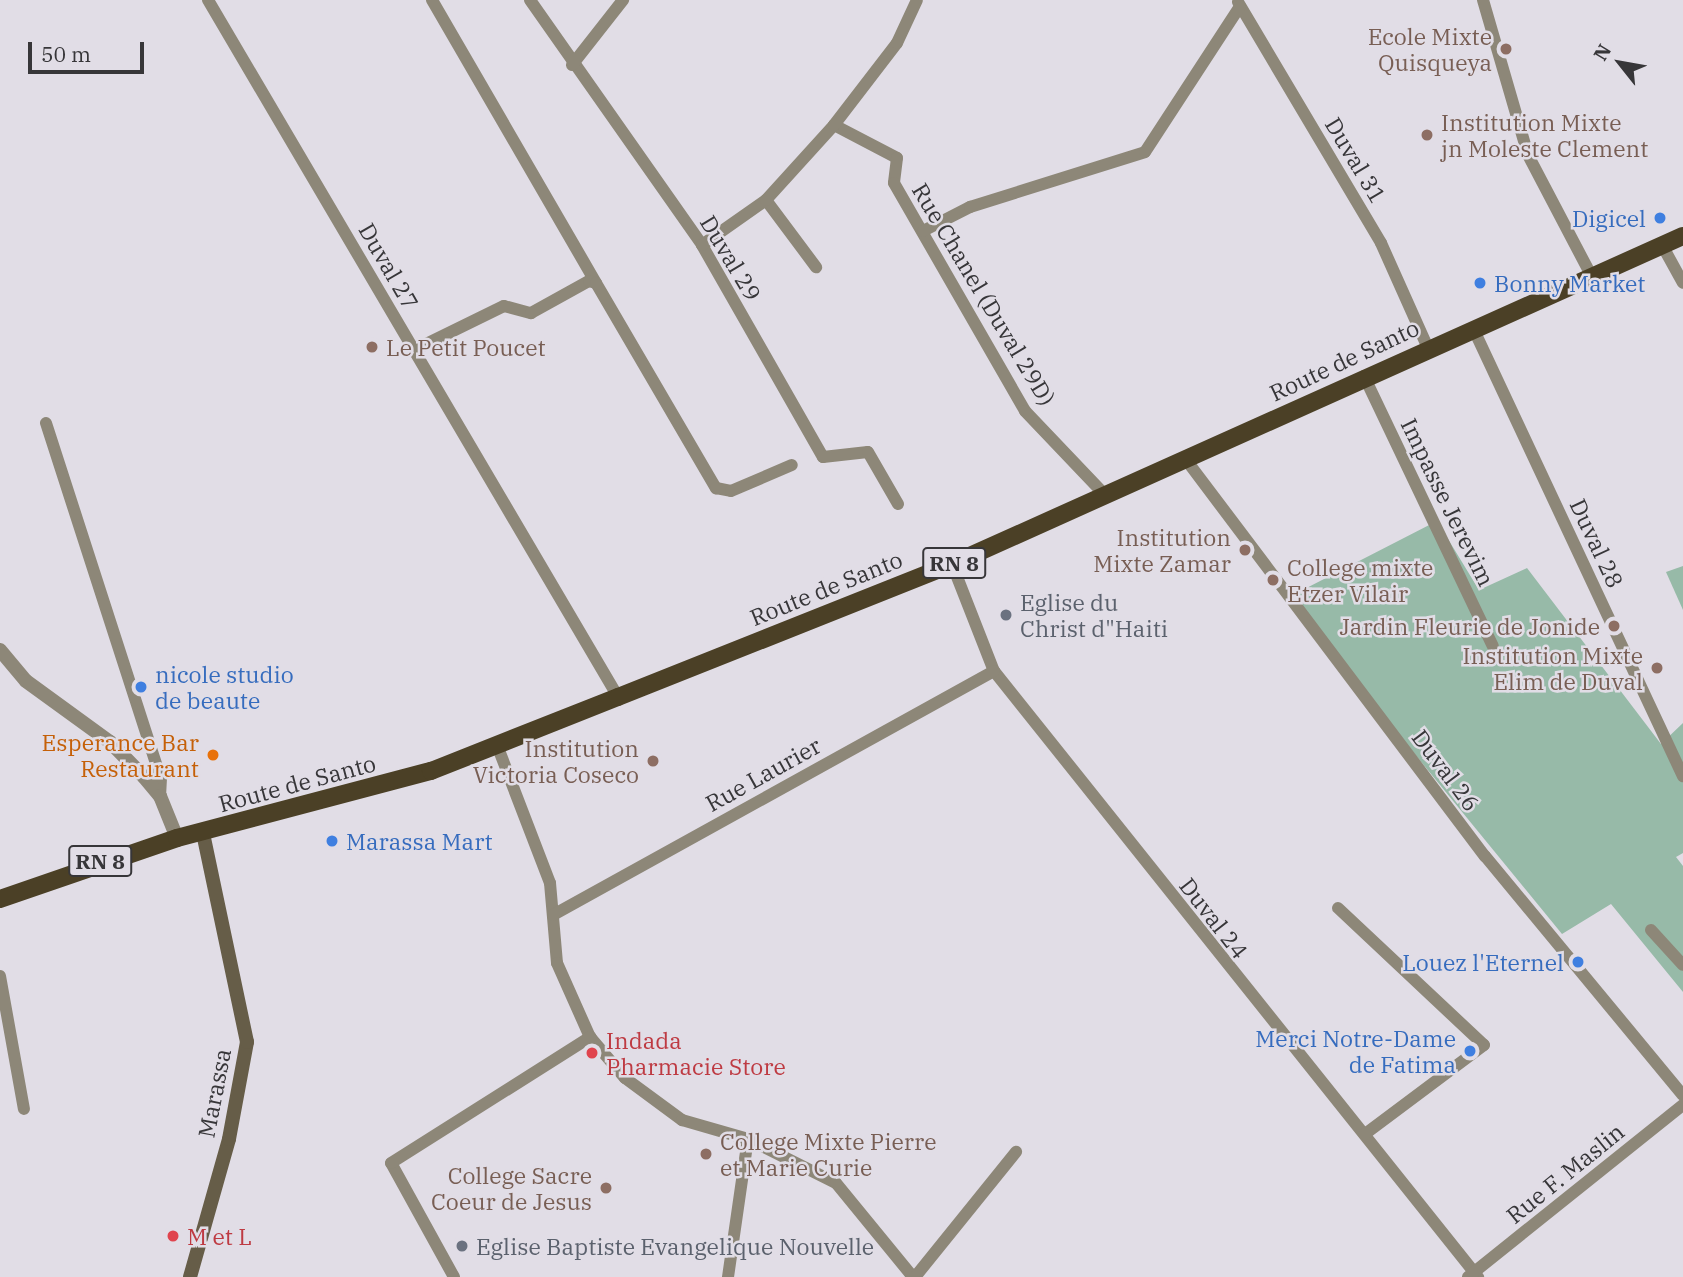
<!DOCTYPE html>
<style>
body{margin:0}
#map{position:relative;width:1683px;height:1277px;overflow:hidden;background:#e1dde6;font-family:"IBM Plex Serif",serif}
div>[style]{position:absolute}
.green>*{inset:0;background:#97baa8}
.minor>*{height:12px;margin:-6px;padding:0 6px;transform-origin:6px;border-radius:6px;background:#8d8778}
.tertiary>*{height:14px;margin:-7px;padding:0 7px;transform-origin:7px;border-radius:7px;background:#8d8778}
.secondary>*{height:14px;margin:-7px;padding:0 7px;transform-origin:7px;border-radius:7px;background:#665d48}
.primary>*{height:18px;margin:-9px;padding:0 9px;transform-origin:9px;border-radius:9px;background:#4b4026}
.dots>*{width:19px;height:19px;translate:-50% -50%;box-sizing:border-box;border:4px solid #e1dde6;border-radius:50%}
span{translate:-50% -50%;white-space:nowrap;text-align:center;line-height:1.15;-webkit-text-stroke:5px #e1dde6;paint-order:stroke}
.shield-label span{padding:2px 5px;background:#e1dde6;border:2px solid;border-radius:5px;-webkit-text-stroke-width:0}
.shield-label{font-size:21px;color:#373639;font-weight:700}
.education-label{font-size:23px;color:#785e54}
.right{translate:-100% -50%;text-align:right}
.left{translate:0 -50%;text-align:left}
.street-label{font-size:23px;color:#373639}
.shop-label{font-size:23px;color:#366cbe}
.worship-label{font-size:23px;color:#5b616d}
.food-label{font-size:23px;color:#c56008}
.health-label{font-size:23px;color:#be3a42}
.north{position:absolute;left:1585px;top:28px;width:70px;height:70px;-webkit-text-stroke:5px #e1dde6;paint-order:stroke;rotate:301deg;font-size:19px;font-weight:700;line-height:28px;text-align:center;color:#373639}
.north::after{content:'';display:block;margin:auto;width:24px;height:32px;background:#373639;clip-path:polygon(50% 0,100% 100%,50% 72%,0 100%)}
.scale{position:absolute;left:28px;top:42px;width:116px;height:32px;box-sizing:border-box;border:4px solid #373639;border-top:0;padding-left:9px;font-size:21px;line-height:24px;white-space:nowrap;color:#373639;-webkit-text-stroke:5px #e1dde6;paint-order:stroke}
</style>
<div id="map">
<div class="green">
<div style="clip-path:polygon(1437px 521px,1479px 590px,1527px 568px,1661px 744px,1683px 723px,1683px 853px,1676px 857px,1683px 866px,1683px 992px,1611px 904px,1562px 934px,1287px 598px)"></div>
<div style="clip-path:polygon(1683px 566px,1683px 610px,1666px 572px)"></div>
</div>
<div class="minor">
<div style="left:208px;top:0;width:809px;rotate:59.53deg"></div>
<div style="left:432px;top:0;width:327px;rotate:59.9deg"></div>
<div style="left:530px;top:0;width:299px;rotate:54.9deg"></div>
<div style="left:702px;top:245px;width:244px;rotate:60.3deg"></div>
<div style="left:823px;top:457px;width:45px;rotate:-6.3deg"></div>
<div style="left:868px;top:452px;width:60px;rotate:60deg"></div>
<div style="left:1483px;top:0;width:161px;rotate:73.8deg"></div>
<div style="left:1528px;top:155px;width:136px;rotate:62.3deg"></div>
<div style="left:1238px;top:2px;width:280px;rotate:59.3deg"></div>
<div style="left:1381px;top:243px;width:115px;rotate:65.9deg"></div>
<div style="left:572px;top:65px;width:83px;rotate:-51.9deg"></div>
<div style="left:834px;top:125px;width:71px;rotate:27.6deg"></div>
<div style="left:897px;top:158px;width:25px;rotate:97deg"></div>
<div style="left:894px;top:183px;width:263px;rotate:60.1deg"></div>
<div style="left:1025px;top:411px;width:116px;rotate:46.4deg"></div>
<div style="left:766px;top:200px;width:84px;rotate:53.3deg"></div>
<div style="left:923px;top:231px;width:53px;rotate:-27.1deg"></div>
<div style="left:970px;top:207px;width:183px;rotate:-17.4deg"></div>
<div style="left:1145px;top:152px;width:174px;rotate:-56.9deg"></div>
<div style="left:702px;top:245px;width:78px;rotate:-35.1deg"></div>
<div style="left:766px;top:200px;width:101px;rotate:-47.8deg"></div>
<div style="left:834px;top:125px;width:103px;rotate:-52.5deg"></div>
<div style="left:897px;top:43px;width:47px;rotate:-65.1deg"></div>
<div style="left:1662px;top:245px;width:43px;rotate:61.1deg"></div>
<div style="left:1473px;top:328px;width:495px;rotate:64.9deg"></div>
<div style="left:414px;top:350px;width:100px;rotate:-26.1deg"></div>
<div style="left:504px;top:306px;width:28px;rotate:15deg"></div>
<div style="left:531px;top:313px;width:66px;rotate:-28.9deg"></div>
<div style="left:589px;top:281px;width:7px;rotate:16deg"></div>
<div style="left:596px;top:283px;width:238px;rotate:59.7deg"></div>
<div style="left:716px;top:488px;width:15px;rotate:11deg"></div>
<div style="left:731px;top:491px;width:66px;rotate:-23.1deg"></div>
<div style="left:1364px;top:376px;width:299px;rotate:64.5deg"></div>
<div style="left:46px;top:423px;width:373px;rotate:72.1deg"></div>
<div style="left:161px;top:778px;width:18px;rotate:93deg"></div>
<div style="left:1187px;top:461px;width:495px;rotate:53deg"></div>
<div style="left:1485px;top:856px;width:310px;rotate:50.4deg"></div>
<div style="left:952px;top:564px;width:115px;rotate:68.6deg"></div>
<div style="left:994px;top:671px;width:776px;rotate:51.39deg"></div>
<div style="left:497px;top:745px;width:148px;rotate:69deg"></div>
<div style="left:550px;top:883px;width:80px;rotate:85deg"></div>
<div style="left:557px;top:963px;width:81px;rotate:66deg"></div>
<div style="left:590px;top:1037px;width:54px;rotate:49.5deg"></div>
<div style="left:625px;top:1078px;width:71px;rotate:36.4deg"></div>
<div style="left:682px;top:1120px;width:69px;rotate:16.1deg"></div>
<div style="left:748px;top:1139px;width:98px;rotate:26.6deg"></div>
<div style="left:836px;top:1183px;width:122px;rotate:50.7deg"></div>
<div style="left:1338px;top:908px;width:200px;rotate:43.2deg"></div>
<div style="left:1484px;top:1045px;width:149px;rotate:143.2deg"></div>
<div style="left:553px;top:915px;width:504px;rotate:-28.96deg"></div>
<div style="left:1651px;top:930px;width:47px;rotate:47.6deg"></div>
<div style="left:0;top:976px;width:135px;rotate:79.8deg"></div>
<div style="left:454px;top:1277px;width:130px;rotate:-118.9deg"></div>
<div style="left:391px;top:1163px;width:236px;rotate:-32.3deg"></div>
<div style="left:728px;top:1277px;width:139px;rotate:-81.8deg"></div>
<div style="left:915px;top:1277px;width:161px;rotate:-51.1deg"></div>
<div style="left:1468px;top:1277px;width:275px;rotate:-38.7deg"></div>
</div>
<div class="tertiary">
<div style="left:0;top:650px;width:40px;rotate:50deg"></div>
<div style="left:26px;top:681px;width:104px;rotate:36deg"></div>
<div style="left:110px;top:742px;width:49px;rotate:45.8deg"></div>
<div style="left:144px;top:777px;width:25px;rotate:50deg"></div>
<div style="left:160px;top:796px;width:45px;rotate:68deg"></div>
</div>
<div class="secondary">
<div style="left:190px;top:1277px;width:143px;rotate:-74.2deg"></div>
<div style="left:229px;top:1139px;width:99px;rotate:-79.5deg"></div>
<div style="left:247px;top:1042px;width:214px;rotate:-101.9deg"></div>
</div>
<div class="primary">
<div style="left:0;top:899px;width:187px;rotate:-19deg"></div>
<div style="left:177px;top:838px;width:263px;rotate:-14.8deg"></div>
<div style="left:431px;top:771px;width:201px;rotate:-21.6deg"></div>
<div style="left:618px;top:697px;width:360px;rotate:-21.7deg"></div>
<div style="left:952px;top:564px;width:801px;rotate:-24.17deg"></div>
</div>
<div class="dots">
<div style="left:1506px;top:49px;background:#8d6e63"></div>
<div style="left:1427px;top:135px;background:#8d6e63"></div>
<div style="left:1660px;top:218px;background:#3f7fe0"></div>
<div style="left:1480px;top:283px;background:#3f7fe0"></div>
<div style="left:372px;top:347px;background:#8d6e63"></div>
<div style="left:1245px;top:550px;background:#8d6e63"></div>
<div style="left:1273px;top:580px;background:#8d6e63"></div>
<div style="left:1006px;top:615px;background:#6b7280"></div>
<div style="left:1614px;top:626px;background:#8d6e63"></div>
<div style="left:1657px;top:668px;background:#8d6e63"></div>
<div style="left:141px;top:687px;background:#3f7fe0"></div>
<div style="left:213px;top:755px;background:#e8710a"></div>
<div style="left:653px;top:761px;background:#8d6e63"></div>
<div style="left:332px;top:841px;background:#3f7fe0"></div>
<div style="left:1578px;top:962px;background:#3f7fe0"></div>
<div style="left:1470px;top:1051px;background:#3f7fe0"></div>
<div style="left:592px;top:1053px;background:#e0444e"></div>
<div style="left:706px;top:1154px;background:#8d6e63"></div>
<div style="left:606px;top:1188px;background:#8d6e63"></div>
<div style="left:173px;top:1236px;background:#e0444e"></div>
<div style="left:462px;top:1246px;background:#6b7280"></div>
</div>
<div class="shield-label">
<span style="left:954px;top:563px">RN 8</span>
<span style="left:100px;top:861px">RN 8</span>
</div>
<div class="education-label">
<span class="right" style="left:1492px;top:49px">Ecole Mixte<br>Quisqueya</span>
<span class="left" style="left:1441px;top:135px">Institution Mixte<br>jn Moleste Clement</span>
<span class="left" style="left:386px;top:347px">Le Petit Poucet</span>
<span class="right" style="left:1231px;top:550px">Institution<br>Mixte Zamar</span>
<span class="left" style="left:1287px;top:580px">College mixte<br>Etzer Vilair</span>
<span class="right" style="left:1600px;top:626px">Jardin Fleurie de Jonide</span>
<span class="right" style="left:1643px;top:668px">Institution Mixte<br>Elim de Duval</span>
<span class="right" style="left:639px;top:761px">Institution<br>Victoria Coseco</span>
<span class="left" style="left:720px;top:1154px">College Mixte Pierre<br>et Marie Curie</span>
<span class="right" style="left:592px;top:1188px">College Sacre<br>Coeur de Jesus</span>
</div>
<div class="street-label">
<span style="left:1356px;top:160px;rotate:59deg">Duval 31</span>
<span style="left:731px;top:258px;rotate:59deg">Duval 29</span>
<span style="left:389px;top:266px;rotate:60deg">Duval 27</span>
<span style="left:984px;top:294px;rotate:59deg">Rue Chanel (Duval 29D)</span>
<span style="left:1344px;top:360px;rotate:-25deg">Route de Santo</span>
<span style="left:1448px;top:502px;rotate:64deg">Impasse Jerevim</span>
<span style="left:1597px;top:543px;rotate:65deg">Duval 28</span>
<span style="left:826px;top:588px;rotate:-22deg">Route de Santo</span>
<span style="left:1446px;top:770px;rotate:53deg">Duval 26</span>
<span style="left:763px;top:774px;rotate:-29deg">Rue Laurier</span>
<span style="left:297px;top:783px;rotate:-15deg">Route de Santo</span>
<span style="left:1214px;top:918px;rotate:52deg">Duval 24</span>
<span style="left:214px;top:1093px;rotate:-79deg">Marassa</span>
<span style="left:1565px;top:1173px;rotate:-39deg">Rue F. Maslin</span>
</div>
<div class="shop-label">
<span class="right" style="left:1646px;top:218px">Digicel</span>
<span class="left" style="left:1494px;top:283px">Bonny Market</span>
<span class="left" style="left:155px;top:687px">nicole studio<br>de beaute</span>
<span class="left" style="left:346px;top:841px">Marassa Mart</span>
<span class="right" style="left:1564px;top:962px">Louez l'Eternel</span>
<span class="right" style="left:1456px;top:1051px">Merci Notre-Dame<br>de Fatima</span>
</div>
<div class="worship-label">
<span class="left" style="left:1020px;top:615px">Eglise du<br>Christ d"Haiti</span>
<span class="left" style="left:476px;top:1246px">Eglise Baptiste Evangelique Nouvelle</span>
</div>
<div class="food-label">
<span class="right" style="left:199px;top:755px">Esperance Bar<br>Restaurant</span>
</div>
<div class="health-label">
<span class="left" style="left:606px;top:1053px">Indada<br>Pharmacie Store</span>
<span class="left" style="left:187px;top:1236px">M et L</span>
</div>
<div class="north">N</div>
<div class="scale">50 m</div>
</div>
